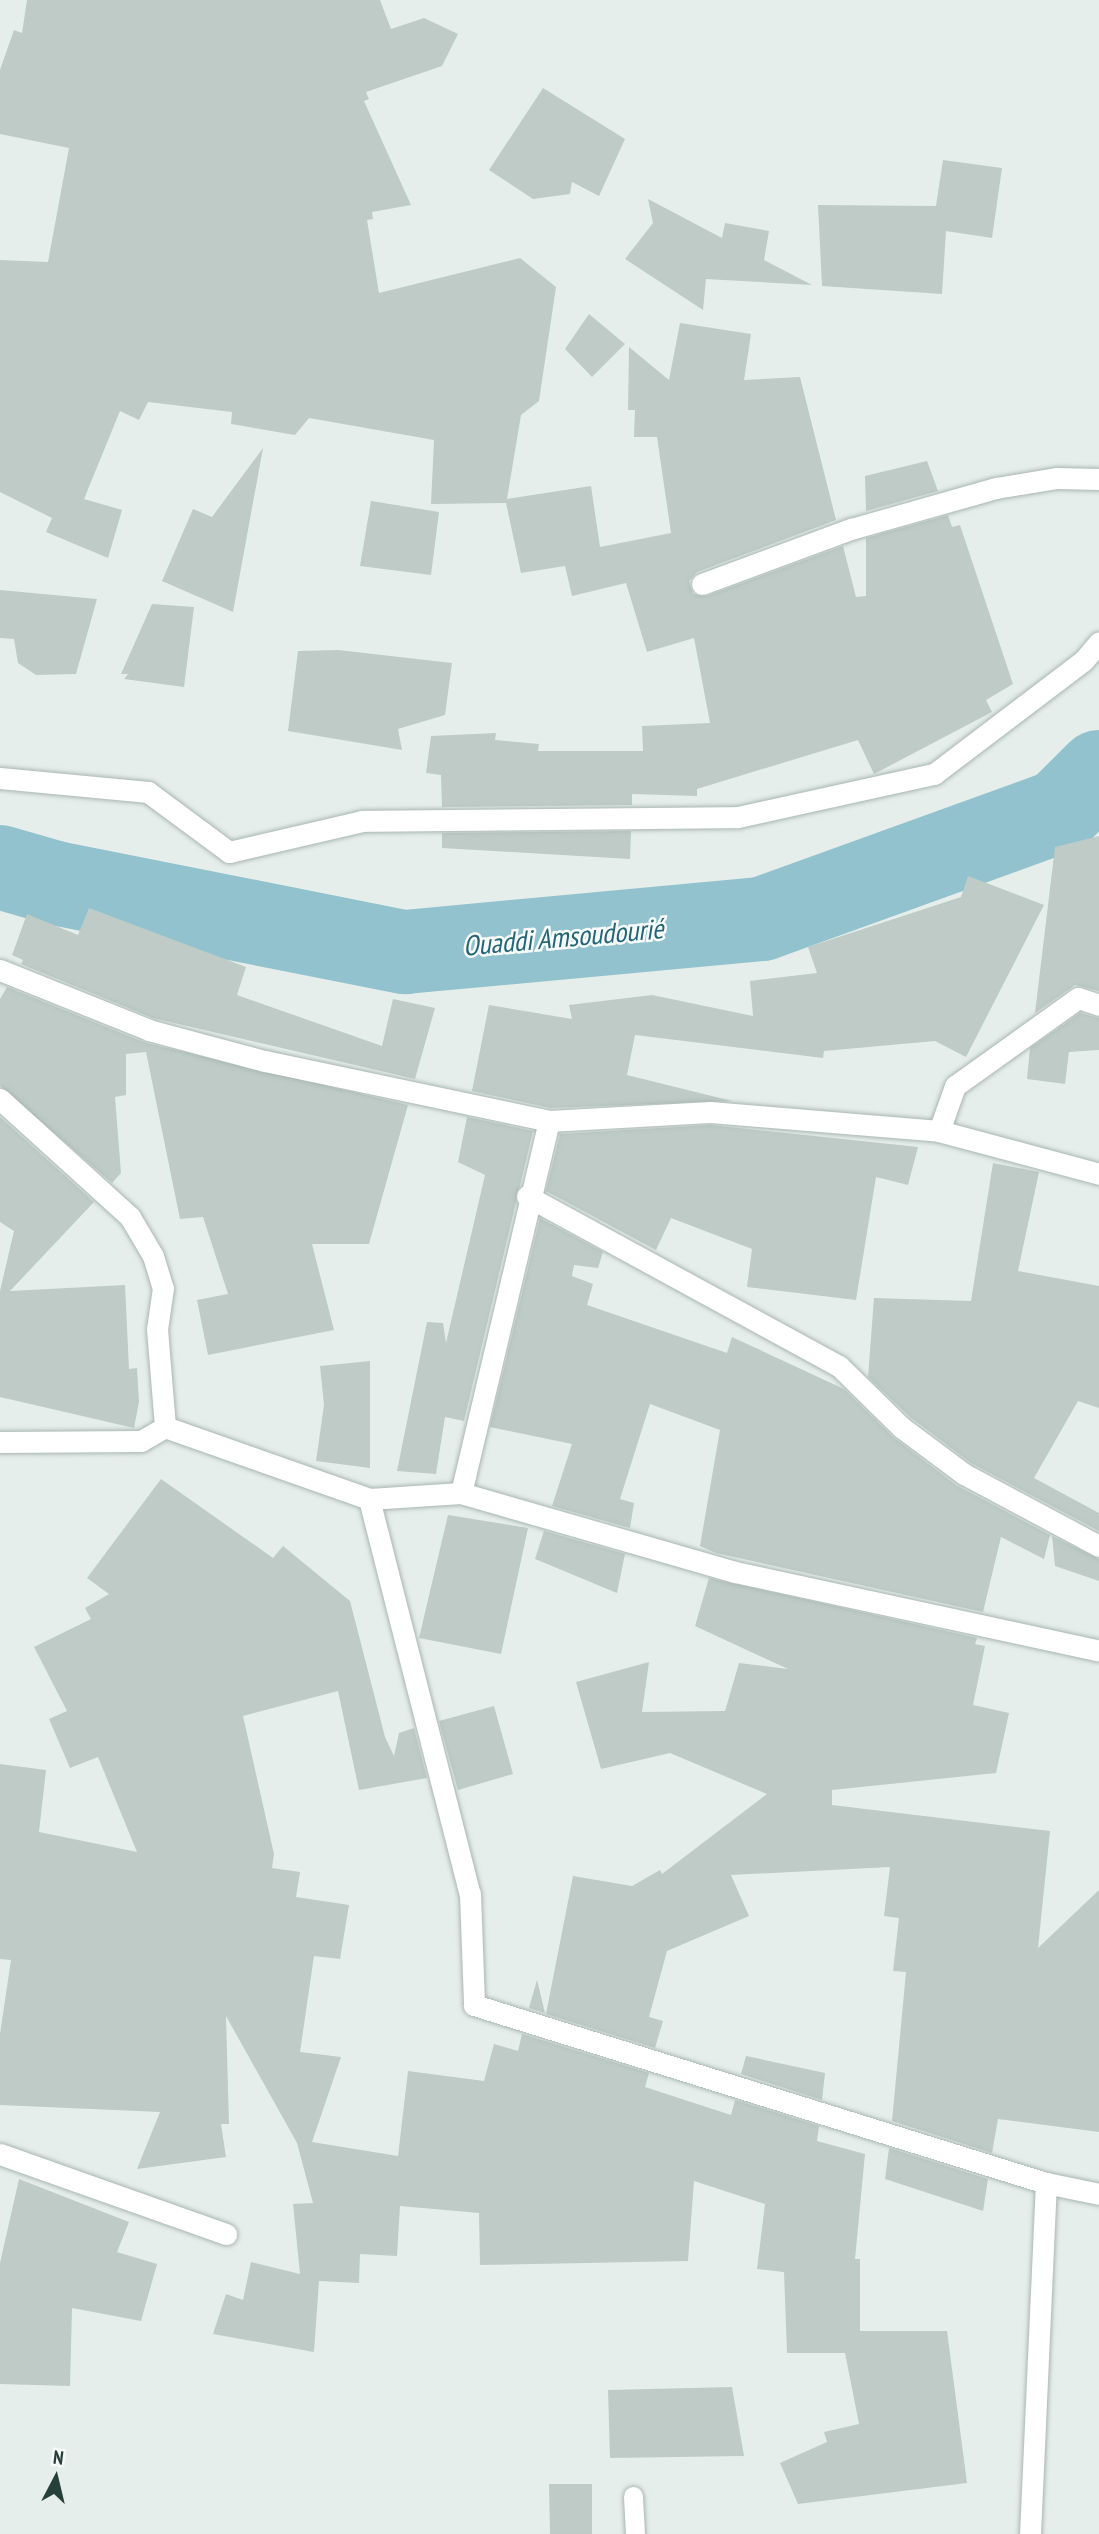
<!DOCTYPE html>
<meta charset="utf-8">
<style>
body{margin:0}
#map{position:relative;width:1099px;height:2534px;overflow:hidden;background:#e6eeeb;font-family:"PT Sans Narrow",sans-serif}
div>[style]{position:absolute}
.river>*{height:84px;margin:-42px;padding:0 42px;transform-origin:42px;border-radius:42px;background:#92c2ce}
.building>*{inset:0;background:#becbc7}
.roads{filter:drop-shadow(0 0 2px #a9b6b2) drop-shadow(0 0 2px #a9b6b2)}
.lane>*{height:19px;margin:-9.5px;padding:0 9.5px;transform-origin:9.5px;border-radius:9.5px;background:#fff}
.street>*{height:21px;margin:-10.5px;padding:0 10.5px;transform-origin:10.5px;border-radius:10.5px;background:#fff}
span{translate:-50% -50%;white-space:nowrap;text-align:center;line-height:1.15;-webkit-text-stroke:5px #f6faf9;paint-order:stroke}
.water-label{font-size:28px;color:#236578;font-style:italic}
.north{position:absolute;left:21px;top:2443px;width:70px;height:70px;-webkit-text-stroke:5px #f6faf9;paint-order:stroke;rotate:7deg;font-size:19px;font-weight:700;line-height:28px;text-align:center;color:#263f39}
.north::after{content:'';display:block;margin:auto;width:24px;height:32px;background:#263f39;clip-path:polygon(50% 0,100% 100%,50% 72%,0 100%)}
</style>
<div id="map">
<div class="river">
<div style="left:0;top:867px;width:57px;rotate:16.2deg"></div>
<div style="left:55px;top:883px;width:357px;rotate:11.2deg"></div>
<div style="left:405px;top:952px;width:359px;rotate:-5.3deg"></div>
<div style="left:762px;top:919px;width:317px;rotate:-19.9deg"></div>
<div style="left:1060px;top:811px;width:55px;rotate:-45deg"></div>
</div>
<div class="building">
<div style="clip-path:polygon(27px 0,380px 0,391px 29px,424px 18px,458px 34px,442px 66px,366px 92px,369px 99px,364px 101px,411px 205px,372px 212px,373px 219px,367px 220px,379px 293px,520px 258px,556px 287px,539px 401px,521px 415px,507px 499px,591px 486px,600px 547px,671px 533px,657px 437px,634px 437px,635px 410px,628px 410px,629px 347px,669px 380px,680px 323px,751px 334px,744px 380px,800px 377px,836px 520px,697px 572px,689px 581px,693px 594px,707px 596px,843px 546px,856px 597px,866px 596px,866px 538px,948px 515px,952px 527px,960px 525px,1013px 684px,986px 700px,992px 712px,874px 774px,858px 740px,697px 789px,697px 796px,632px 794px,632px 805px,442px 807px,441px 775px,426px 773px,431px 736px,496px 733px,495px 740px,539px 744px,538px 751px,643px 751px,642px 726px,710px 723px,694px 638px,647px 652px,626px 583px,572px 596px,565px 566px,521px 573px,506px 503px,431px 504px,434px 440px,309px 418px,295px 435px,231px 424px,232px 412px,148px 402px,139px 420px,120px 411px,84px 499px,122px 510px,108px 558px,46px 532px,52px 518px,0 492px,0 260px,48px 262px,69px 148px,0 134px,0 70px,14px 30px,22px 33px)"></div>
<div style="clip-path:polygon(543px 88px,625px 139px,599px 196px,572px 182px,570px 194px,533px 199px,489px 170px)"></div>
<div style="clip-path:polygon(943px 160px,1002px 168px,992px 238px,946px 231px,942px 294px,822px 286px,818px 205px,936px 206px)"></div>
<div style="clip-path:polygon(648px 199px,722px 238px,725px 223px,769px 231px,764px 260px,812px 285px,706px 279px,703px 310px,625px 259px,653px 223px)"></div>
<div style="clip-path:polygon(589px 314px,625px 344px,592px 377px,565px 349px)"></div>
<div style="clip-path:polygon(263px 448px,233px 612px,162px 581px,193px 509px,212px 517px)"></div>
<div style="clip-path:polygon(927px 461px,938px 491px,866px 511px,865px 476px)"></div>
<div style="clip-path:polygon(371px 501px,439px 512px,431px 575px,360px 566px)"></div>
<div style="clip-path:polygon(0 590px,97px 599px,76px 674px,36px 675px,18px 663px,14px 639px,0 638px)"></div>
<div style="clip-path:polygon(152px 604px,194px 607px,184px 687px,124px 679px,128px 674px,121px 674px)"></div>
<div style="clip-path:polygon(338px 650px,452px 663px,445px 715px,398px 729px,402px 750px,288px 731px,298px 651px)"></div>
<div style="clip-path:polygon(631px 831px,630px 859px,442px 848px,442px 833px)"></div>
<div style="clip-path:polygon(1099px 836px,1099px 991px,1075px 985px,1035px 1013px,1055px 847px)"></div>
<div style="clip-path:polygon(968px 876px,1044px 905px,966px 1057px,935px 1041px,824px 1051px,823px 1058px,635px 1035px,627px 1075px,732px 1101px,550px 1108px,472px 1091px,489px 1005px,572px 1019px,569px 1005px,652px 995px,753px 1016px,750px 981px,817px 973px,808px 947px,961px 897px)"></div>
<div style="clip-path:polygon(89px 908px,246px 967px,237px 995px,382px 1046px,393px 999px,435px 1008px,415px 1079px,153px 1018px,21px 964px,23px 960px,12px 955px,27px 914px,78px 935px)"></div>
<div style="clip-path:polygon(7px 987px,146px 1043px,408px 1105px,369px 1244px,312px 1244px,334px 1330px,208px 1355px,197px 1300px,228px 1294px,203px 1217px,180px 1219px,146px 1052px,126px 1054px,126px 1095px,115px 1097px,121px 1173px,112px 1183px,0 1086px,0 999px)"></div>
<div style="clip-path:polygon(1080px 1013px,1099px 1018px,1099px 1050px,1069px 1052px,1065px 1084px,1027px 1079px,1030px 1048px)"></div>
<div style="clip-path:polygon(0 1117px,94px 1202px,10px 1291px,125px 1285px,129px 1369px,137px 1368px,139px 1402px,134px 1428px,0 1397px,0 1291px,14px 1231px,0 1222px)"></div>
<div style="clip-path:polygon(467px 1117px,533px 1131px,464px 1421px,445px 1417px,436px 1474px,397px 1471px,427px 1322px,443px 1323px,446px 1343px,485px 1175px,458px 1162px)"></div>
<div style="clip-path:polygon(710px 1125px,918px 1147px,908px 1185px,876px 1177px,856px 1300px,747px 1287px,752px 1249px,671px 1218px,656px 1250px,546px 1191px,560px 1134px)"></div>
<div style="clip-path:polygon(993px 1163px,1039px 1172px,1018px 1271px,1099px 1286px,1099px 1408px,1078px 1401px,1034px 1478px,1099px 1513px,1099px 1531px,971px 1463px,910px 1417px,868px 1377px,874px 1298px,971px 1301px)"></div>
<div style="clip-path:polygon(540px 1218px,603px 1252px,598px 1268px,574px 1265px,572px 1276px,593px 1284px,587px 1305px,727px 1353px,732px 1337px,844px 1389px,893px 1437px,956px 1485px,1050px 1535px,1044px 1559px,1001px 1537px,983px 1612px,716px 1553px,700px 1546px,720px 1430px,650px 1404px,620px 1499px,634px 1503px,630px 1528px,552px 1506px,572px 1444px,490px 1427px)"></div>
<div style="clip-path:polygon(370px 1361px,370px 1468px,316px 1461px,324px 1405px,320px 1366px)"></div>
<div style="clip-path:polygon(161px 1479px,273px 1558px,283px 1546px,350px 1601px,385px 1737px,394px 1756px,399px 1733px,414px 1728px,427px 1778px,359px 1790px,338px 1691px,243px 1716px,274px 1854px,272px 1868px,300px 1872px,296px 1897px,349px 1905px,340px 1959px,314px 1956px,300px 2052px,341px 2057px,312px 2142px,398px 2156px,408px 2071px,484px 2081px,494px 2044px,518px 2051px,522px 2034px,649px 2073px,645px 2087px,731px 2115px,735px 2100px,819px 2126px,817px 2141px,865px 2154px,855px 2259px,860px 2259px,860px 2331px,947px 2331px,967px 2483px,798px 2504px,780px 2463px,827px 2442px,824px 2432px,859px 2424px,845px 2353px,787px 2353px,784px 2272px,757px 2269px,765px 2204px,694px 2181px,688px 2261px,480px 2265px,479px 2213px,400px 2206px,397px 2256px,360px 2254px,359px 2283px,319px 2281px,314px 2352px,213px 2334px,226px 2294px,243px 2300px,251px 2262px,300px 2274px,293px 2204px,313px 2203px,297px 2143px,226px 2016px,229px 2124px,221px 2124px,226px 2157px,137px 2169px,160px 2112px,0 2105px,0 2034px,11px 1960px,0 1959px,0 1764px,46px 1770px,39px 1832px,137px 1852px,98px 1757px,70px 1768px,49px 1719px,67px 1711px,34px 1647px,91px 1619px,85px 1608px,109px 1594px,87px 1578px)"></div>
<div style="clip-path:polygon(448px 1515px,528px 1528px,501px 1654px,419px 1638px)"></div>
<div style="clip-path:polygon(544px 1531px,625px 1554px,617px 1593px,535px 1559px)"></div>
<div style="clip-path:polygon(1052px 1536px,1099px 1559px,1099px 1581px,1055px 1566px)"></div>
<div style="clip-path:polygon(709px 1578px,977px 1638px,975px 1644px,985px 1646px,973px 1705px,1009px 1713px,996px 1773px,832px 1790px,832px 1805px,1050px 1831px,1038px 1948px,1099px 1890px,1099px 2132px,998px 2119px,992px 2153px,892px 2121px,906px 1972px,893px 1971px,899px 1918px,884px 1916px,890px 1867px,731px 1875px,749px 1916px,667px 1951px,649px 2017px,663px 2021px,655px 2048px,546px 2014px,573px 1876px,632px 1886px,660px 1870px,662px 1874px,767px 1794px,670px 1753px,601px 1769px,576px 1682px,649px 1662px,642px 1712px,725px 1711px,739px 1663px,788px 1669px,695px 1626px)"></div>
<div style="clip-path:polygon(494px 1706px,513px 1774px,458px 1790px,439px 1721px)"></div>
<div style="clip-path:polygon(537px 1980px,545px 2013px,529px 2008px)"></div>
<div style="clip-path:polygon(746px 2056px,825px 2073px,822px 2100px,741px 2074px)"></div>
<div style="clip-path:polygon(889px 2148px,988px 2179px,983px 2211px,885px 2179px)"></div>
<div style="clip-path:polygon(19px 2179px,129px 2222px,117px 2252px,157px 2264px,141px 2321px,72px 2308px,70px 2386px,0 2384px,0 2263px)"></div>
<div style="clip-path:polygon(732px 2387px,744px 2456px,610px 2458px,608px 2390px)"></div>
<div style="clip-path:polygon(549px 2484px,592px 2484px,592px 2534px,550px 2534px)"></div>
</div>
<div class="roads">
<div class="lane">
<div style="left:633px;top:2496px;width:38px;rotate:87deg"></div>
</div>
<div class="street">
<div style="left:702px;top:584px;width:159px;rotate:-20.3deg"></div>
<div style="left:851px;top:529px;width:151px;rotate:-15.8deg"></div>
<div style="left:996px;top:488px;width:62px;rotate:-9.3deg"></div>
<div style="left:1057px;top:478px;width:42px;rotate:1.4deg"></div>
<div style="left:0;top:778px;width:149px;rotate:5.4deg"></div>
<div style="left:148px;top:792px;width:101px;rotate:36.5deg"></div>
<div style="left:229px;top:852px;width:137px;rotate:-13.1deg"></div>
<div style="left:362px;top:821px;width:376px;rotate:-0.6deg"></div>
<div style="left:738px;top:817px;width:201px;rotate:-12.4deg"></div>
<div style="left:934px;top:774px;width:188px;rotate:-37.2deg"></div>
<div style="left:1084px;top:660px;width:23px;rotate:-50deg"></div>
<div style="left:0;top:970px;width:161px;rotate:21.9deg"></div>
<div style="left:149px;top:1030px;width:120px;rotate:15deg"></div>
<div style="left:265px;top:1061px;width:290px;rotate:11.9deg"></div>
<div style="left:549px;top:1121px;width:161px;rotate:-3.2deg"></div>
<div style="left:710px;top:1112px;width:230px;rotate:4.7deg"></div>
<div style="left:939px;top:1131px;width:48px;rotate:-70.4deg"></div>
<div style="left:955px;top:1086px;width:151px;rotate:-35.6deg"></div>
<div style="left:1078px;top:998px;width:22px;rotate:18deg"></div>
<div style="left:0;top:1099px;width:176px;rotate:42.2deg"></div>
<div style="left:130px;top:1217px;width:45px;rotate:59.5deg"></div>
<div style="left:153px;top:1256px;width:34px;rotate:73deg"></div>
<div style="left:163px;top:1288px;width:41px;rotate:98.3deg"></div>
<div style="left:157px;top:1329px;width:98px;rotate:85.3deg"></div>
<div style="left:939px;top:1131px;width:166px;rotate:15deg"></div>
<div style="left:527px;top:1196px;width:355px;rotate:28.6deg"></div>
<div style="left:839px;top:1366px;width:87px;rotate:44.5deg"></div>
<div style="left:901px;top:1427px;width:79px;rotate:36.7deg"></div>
<div style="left:964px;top:1474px;width:153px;rotate:28.1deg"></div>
<div style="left:0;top:1442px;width:141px;rotate:-0.4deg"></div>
<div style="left:141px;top:1441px;width:28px;rotate:-30deg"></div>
<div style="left:165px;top:1427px;width:216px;rotate:19.4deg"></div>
<div style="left:369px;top:1499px;width:92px;rotate:-3.7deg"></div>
<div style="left:461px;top:1493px;width:285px;rotate:16.1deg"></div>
<div style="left:735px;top:1572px;width:372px;rotate:12.2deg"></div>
<div style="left:461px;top:1493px;width:382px;rotate:-76.7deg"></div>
<div style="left:369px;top:1499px;width:408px;rotate:75.7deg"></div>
<div style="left:470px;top:1894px;width:111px;rotate:87.9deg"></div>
<div style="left:474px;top:2005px;width:599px;rotate:17.29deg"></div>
<div style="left:1046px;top:2183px;width:54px;rotate:11.7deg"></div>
<div style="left:0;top:2154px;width:240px;rotate:19.5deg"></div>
<div style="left:1030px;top:2534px;width:351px;rotate:-87.4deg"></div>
</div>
</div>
<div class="water-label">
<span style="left:563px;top:937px;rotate:-5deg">Ouaddi Amsoudourié</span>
</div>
<div class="north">N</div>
</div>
